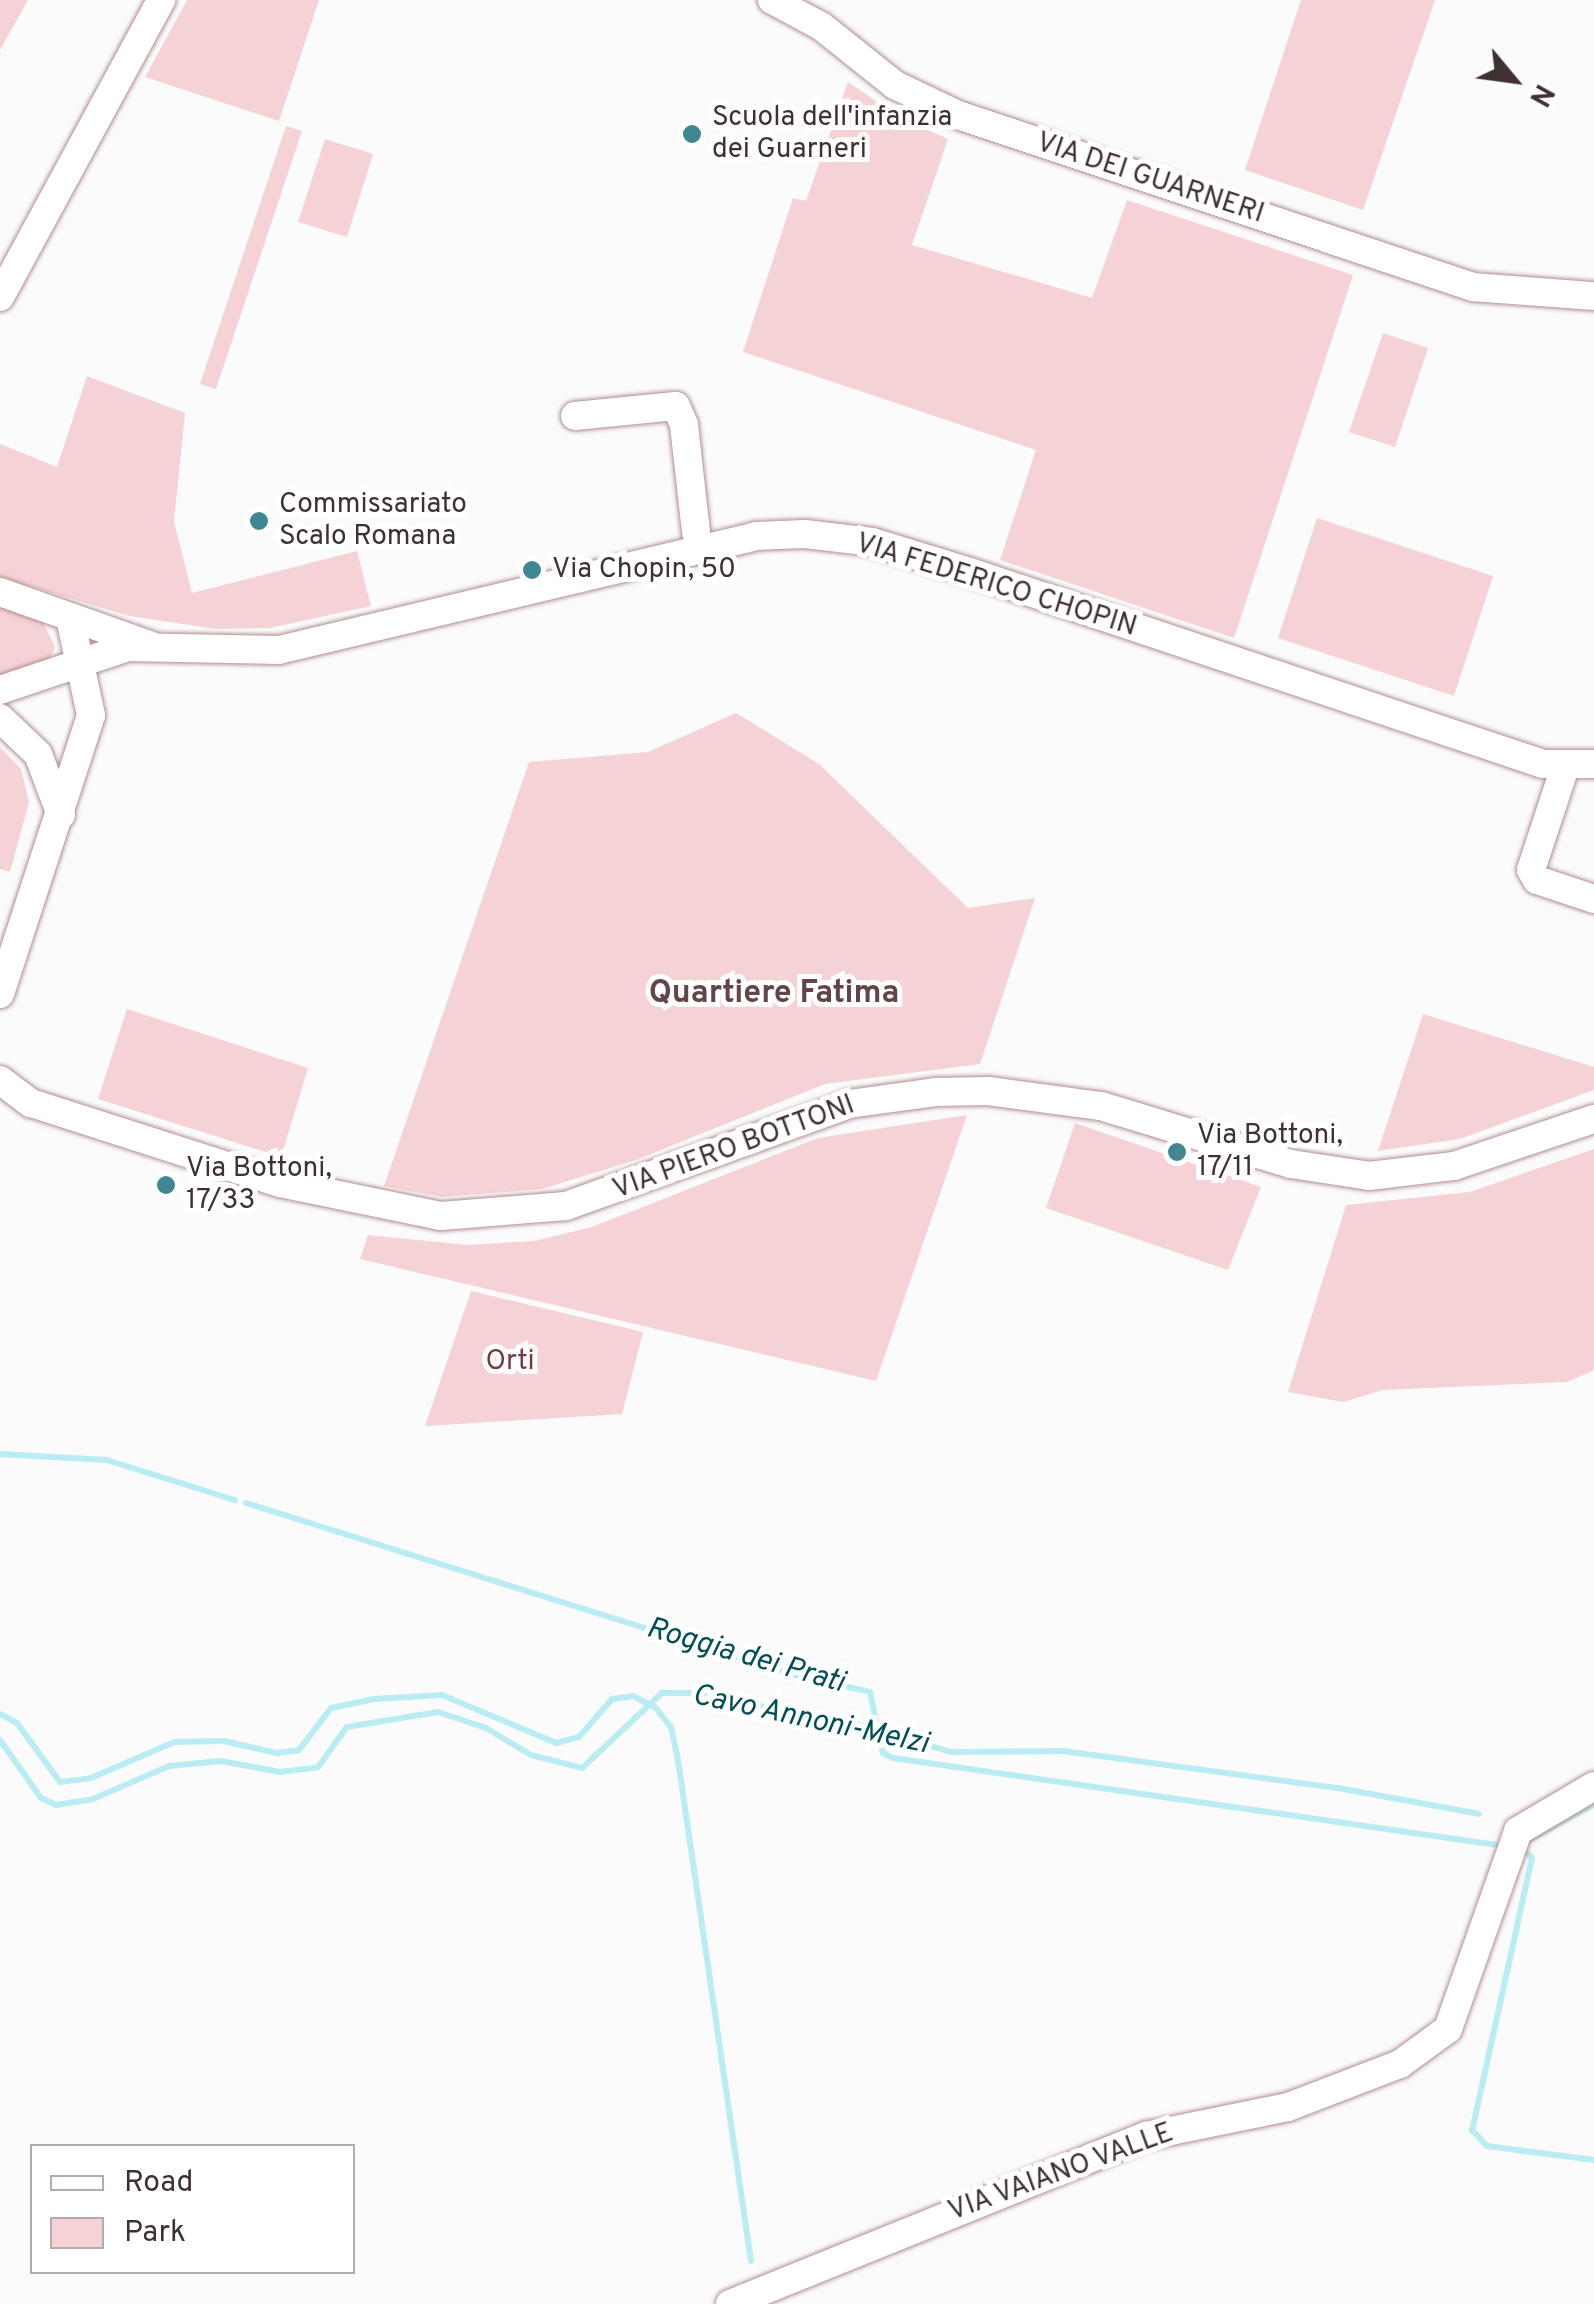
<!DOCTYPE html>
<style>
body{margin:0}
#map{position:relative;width:1594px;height:2304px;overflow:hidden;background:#fbfbfb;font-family:Overpass,sans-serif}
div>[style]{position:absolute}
.green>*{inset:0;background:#f4d2d6}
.stream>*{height:6px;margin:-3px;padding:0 3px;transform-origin:3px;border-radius:3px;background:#baecf4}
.roads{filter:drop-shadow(0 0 2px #b18d92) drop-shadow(0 0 2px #b18d92)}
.minor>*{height:28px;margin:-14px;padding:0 14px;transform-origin:14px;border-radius:14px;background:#fff}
.dots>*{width:28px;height:28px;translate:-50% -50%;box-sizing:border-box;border:5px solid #fff;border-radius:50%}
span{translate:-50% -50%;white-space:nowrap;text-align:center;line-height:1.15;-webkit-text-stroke:10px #fff;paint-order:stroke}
.poi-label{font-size:28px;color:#3f3032}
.left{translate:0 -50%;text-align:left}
.street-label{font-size:28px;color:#3f3032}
.park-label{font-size:28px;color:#733944}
.water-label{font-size:30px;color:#034e56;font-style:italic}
.quarter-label{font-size:32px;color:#634448;font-weight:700}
.legend{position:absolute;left:30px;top:2144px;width:325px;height:130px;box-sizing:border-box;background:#fff;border:2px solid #b2acad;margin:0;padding:12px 18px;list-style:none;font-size:30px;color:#3f3032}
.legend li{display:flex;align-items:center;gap:20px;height:50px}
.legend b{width:50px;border:2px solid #b2acad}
.north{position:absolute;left:1464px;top:30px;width:100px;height:100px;-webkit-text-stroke:8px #fff;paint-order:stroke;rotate:119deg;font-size:28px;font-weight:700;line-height:40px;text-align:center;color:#3f3032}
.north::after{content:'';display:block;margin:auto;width:35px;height:45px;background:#3f3032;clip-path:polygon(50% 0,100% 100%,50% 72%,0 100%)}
</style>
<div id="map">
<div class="green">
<div style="clip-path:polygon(0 0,28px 0,0 50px)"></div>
<div style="clip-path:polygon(187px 0,319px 0,279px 121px,145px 77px)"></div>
<div style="clip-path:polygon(1301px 0,1435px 0,1363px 210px,1245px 170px)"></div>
<div style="clip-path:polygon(848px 82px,901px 118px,948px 139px,912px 245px,1092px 298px,1127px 200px,1353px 275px,1234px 638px,1000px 560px,1036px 450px,743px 352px,793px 198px,806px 201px)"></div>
<div style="clip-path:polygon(286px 126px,302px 131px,216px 389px,200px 384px)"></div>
<div style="clip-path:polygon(325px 139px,373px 154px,347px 237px,298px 222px)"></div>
<div style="clip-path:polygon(1383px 333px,1428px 348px,1395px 447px,1349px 432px)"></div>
<div style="clip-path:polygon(87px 376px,185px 413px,174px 521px,192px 593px,357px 551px,371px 606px,270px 628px,216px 629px,129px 616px,0 577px,0 444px,57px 467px)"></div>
<div style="clip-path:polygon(1317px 518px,1493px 576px,1454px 696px,1278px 638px)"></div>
<div style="clip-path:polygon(0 604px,41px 618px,55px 647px,49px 660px,0 681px)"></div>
<div style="clip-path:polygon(736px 713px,819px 764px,968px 908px,1035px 898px,980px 1064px,825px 1084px,636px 1160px,542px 1189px,442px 1197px,384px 1186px,529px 762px,648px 752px)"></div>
<div style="clip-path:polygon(0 747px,21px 769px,29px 802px,10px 872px,0 869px)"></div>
<div style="clip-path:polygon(127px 1009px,308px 1068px,281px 1157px,98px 1099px)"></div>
<div style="clip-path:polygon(1423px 1014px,1594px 1067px,1594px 1090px,1460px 1139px,1378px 1151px)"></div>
<div style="clip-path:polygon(967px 1115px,876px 1381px,360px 1259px,368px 1235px,467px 1245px,534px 1241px,592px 1227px,818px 1138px)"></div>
<div style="clip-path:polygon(1075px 1123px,1261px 1187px,1228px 1270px,1046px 1208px)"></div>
<div style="clip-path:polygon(1594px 1149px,1594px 1370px,1567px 1382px,1383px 1390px,1343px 1402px,1288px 1392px,1346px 1205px,1470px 1192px)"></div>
<div style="clip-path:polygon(471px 1291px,643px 1332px,622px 1414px,425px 1426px)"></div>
</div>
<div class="stream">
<div style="left:0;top:1454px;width:107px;rotate:3.2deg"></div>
<div style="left:107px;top:1460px;width:134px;rotate:17.4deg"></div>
<div style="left:246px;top:1503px;width:571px;rotate:17.42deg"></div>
<div style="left:791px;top:1674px;width:81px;rotate:12.8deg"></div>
<div style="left:870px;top:1692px;width:62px;rotate:78deg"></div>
<div style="left:883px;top:1753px;width:11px;rotate:27deg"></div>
<div style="left:893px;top:1758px;width:617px;rotate:8.2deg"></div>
<div style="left:0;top:1714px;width:19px;rotate:28deg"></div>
<div style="left:17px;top:1723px;width:73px;rotate:53.9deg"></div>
<div style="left:60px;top:1782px;width:31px;rotate:-7deg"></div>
<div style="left:91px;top:1778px;width:90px;rotate:-23.4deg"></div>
<div style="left:174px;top:1742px;width:50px;rotate:-1.1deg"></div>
<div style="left:224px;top:1741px;width:53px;rotate:13deg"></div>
<div style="left:276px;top:1753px;width:23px;rotate:-7deg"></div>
<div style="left:299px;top:1750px;width:53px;rotate:-52.7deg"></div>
<div style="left:331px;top:1708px;width:44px;rotate:-11.8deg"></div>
<div style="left:374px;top:1699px;width:68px;rotate:-3.4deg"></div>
<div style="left:442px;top:1695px;width:124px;rotate:22.8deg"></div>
<div style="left:556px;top:1743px;width:24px;rotate:-15deg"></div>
<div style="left:579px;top:1737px;width:50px;rotate:-49deg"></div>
<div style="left:612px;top:1699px;width:21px;rotate:-8deg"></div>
<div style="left:633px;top:1696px;width:26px;rotate:28deg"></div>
<div style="left:656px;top:1708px;width:24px;rotate:52deg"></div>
<div style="left:671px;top:1727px;width:34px;rotate:78deg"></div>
<div style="left:678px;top:1760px;width:506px;rotate:81.71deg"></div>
<div style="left:0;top:1740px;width:71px;rotate:54.7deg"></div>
<div style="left:41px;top:1798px;width:17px;rotate:25deg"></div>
<div style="left:56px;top:1805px;width:37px;rotate:-9deg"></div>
<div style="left:93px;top:1799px;width:83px;rotate:-23.5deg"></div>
<div style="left:169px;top:1766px;width:52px;rotate:-5.5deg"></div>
<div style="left:221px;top:1761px;width:60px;rotate:10.6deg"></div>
<div style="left:280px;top:1772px;width:38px;rotate:-7deg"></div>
<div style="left:318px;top:1767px;width:49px;rotate:-54.1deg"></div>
<div style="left:347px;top:1727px;width:92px;rotate:-9.4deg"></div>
<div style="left:438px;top:1712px;width:51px;rotate:18.4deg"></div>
<div style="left:486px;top:1728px;width:52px;rotate:31deg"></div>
<div style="left:531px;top:1755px;width:53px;rotate:14.3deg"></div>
<div style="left:582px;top:1768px;width:110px;rotate:-43.2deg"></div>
<div style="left:662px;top:1693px;width:28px"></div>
<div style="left:690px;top:1693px;width:168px;rotate:10.6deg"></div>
<div style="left:855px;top:1724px;width:101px;rotate:16.1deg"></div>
<div style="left:952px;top:1752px;width:111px;rotate:-0.5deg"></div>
<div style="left:1063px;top:1751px;width:277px;rotate:7.7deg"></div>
<div style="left:1338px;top:1788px;width:143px;rotate:10.4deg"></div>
<div style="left:1530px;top:1840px;width:73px;rotate:-29.4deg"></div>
<div style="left:1522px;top:1848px;width:14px;rotate:45deg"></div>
<div style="left:1532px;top:1858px;width:279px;rotate:102.4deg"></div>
<div style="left:1472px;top:2130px;width:22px;rotate:47deg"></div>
<div style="left:1487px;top:2146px;width:108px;rotate:7.5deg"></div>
</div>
<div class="roads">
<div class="minor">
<div style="left:772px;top:0;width:55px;rotate:28deg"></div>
<div style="left:821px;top:26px;width:95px;rotate:38.6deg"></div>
<div style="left:895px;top:85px;width:70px;rotate:25.5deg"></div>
<div style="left:958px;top:115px;width:543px;rotate:18.47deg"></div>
<div style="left:1473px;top:287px;width:121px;rotate:4.3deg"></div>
<div style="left:0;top:297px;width:338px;rotate:-61.5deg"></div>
<div style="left:575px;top:416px;width:101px;rotate:-5.7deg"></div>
<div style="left:676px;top:406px;width:21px;rotate:67deg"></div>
<div style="left:684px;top:425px;width:108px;rotate:83.6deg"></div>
<div style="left:0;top:592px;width:159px;rotate:19.5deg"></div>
<div style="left:0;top:690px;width:135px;rotate:-18.6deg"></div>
<div style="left:128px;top:647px;width:151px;rotate:1.1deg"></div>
<div style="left:279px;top:650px;width:490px;rotate:-13.4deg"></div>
<div style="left:756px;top:536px;width:49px;rotate:-2.3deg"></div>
<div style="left:805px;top:534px;width:67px;rotate:6.8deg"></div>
<div style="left:872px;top:542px;width:102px;rotate:17deg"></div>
<div style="left:970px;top:572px;width:604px;rotate:18.52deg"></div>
<div style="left:1543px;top:764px;width:51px"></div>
<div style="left:0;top:718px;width:52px;rotate:43.5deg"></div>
<div style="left:38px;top:754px;width:65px;rotate:69.3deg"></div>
<div style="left:1565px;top:767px;width:108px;rotate:108.3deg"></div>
<div style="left:1531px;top:870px;width:12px;rotate:59deg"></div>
<div style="left:1537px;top:880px;width:60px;rotate:18.4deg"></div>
<div style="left:0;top:994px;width:293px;rotate:-71.9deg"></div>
<div style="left:91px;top:715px;width:99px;rotate:-102.2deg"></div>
<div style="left:0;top:1080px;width:39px;rotate:37deg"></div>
<div style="left:31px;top:1103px;width:262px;rotate:17.8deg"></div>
<div style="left:280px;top:1183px;width:164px;rotate:11.6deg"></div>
<div style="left:441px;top:1216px;width:125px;rotate:-4.6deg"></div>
<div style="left:566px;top:1206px;width:301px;rotate:-19.8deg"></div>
<div style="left:849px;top:1104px;width:87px;rotate:-7.9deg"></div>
<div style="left:935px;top:1092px;width:53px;rotate:-1.1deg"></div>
<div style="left:988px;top:1091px;width:114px;rotate:7.6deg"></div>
<div style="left:1101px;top:1106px;width:199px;rotate:17deg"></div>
<div style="left:1291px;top:1164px;width:79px;rotate:8.7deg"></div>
<div style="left:1369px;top:1176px;width:86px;rotate:-6.7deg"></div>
<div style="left:1454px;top:1166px;width:148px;rotate:-18.6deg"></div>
<div style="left:730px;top:2304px;width:449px;rotate:-22deg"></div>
<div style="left:1146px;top:2136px;width:145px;rotate:-11.5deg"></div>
<div style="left:1288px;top:2107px;width:120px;rotate:-21deg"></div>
<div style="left:1400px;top:2064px;width:59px;rotate:-36.1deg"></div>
<div style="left:1448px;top:2029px;width:210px;rotate:-70.5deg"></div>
<div style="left:1518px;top:1831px;width:88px;rotate:-30.6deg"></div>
</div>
</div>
<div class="dots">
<div style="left:692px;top:134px;background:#418791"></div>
<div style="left:259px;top:521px;background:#418791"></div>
<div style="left:532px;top:570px;background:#418791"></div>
<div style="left:1177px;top:1152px;background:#418791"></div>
<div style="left:166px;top:1185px;background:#418791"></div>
</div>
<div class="poi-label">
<span class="left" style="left:712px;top:134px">Scuola dell'infanzia<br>dei Guarneri</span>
<span class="left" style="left:279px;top:521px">Commissariato<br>Scalo Romana</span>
<span class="left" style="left:552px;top:570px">Via Chopin, 50</span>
<span class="left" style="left:1197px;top:1152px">Via Bottoni,<br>17/11</span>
<span class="left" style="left:186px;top:1185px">Via Bottoni,<br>17/33</span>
</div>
<div class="street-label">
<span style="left:1150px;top:179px;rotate:18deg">VIA DEI GUARNERI</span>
<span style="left:996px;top:586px;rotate:17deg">VIA FEDERICO CHOPIN</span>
<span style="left:734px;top:1148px;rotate:-20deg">VIA PIERO BOTTONI</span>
<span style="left:1061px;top:2173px;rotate:-20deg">VIA VAIANO VALLE</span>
</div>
<div class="park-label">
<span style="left:510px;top:1362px">Orti</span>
</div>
<div class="water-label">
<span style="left:745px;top:1657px;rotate:16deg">Roggia dei Prati</span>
<span style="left:810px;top:1721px;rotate:12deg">Cavo Annoni-Melzi</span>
</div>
<div class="quarter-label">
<span style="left:774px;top:994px">Quartiere Fatima</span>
</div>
<ul class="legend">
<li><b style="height:12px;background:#fff"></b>Road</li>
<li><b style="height:28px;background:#f4d2d6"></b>Park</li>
</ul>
<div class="north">N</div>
</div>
